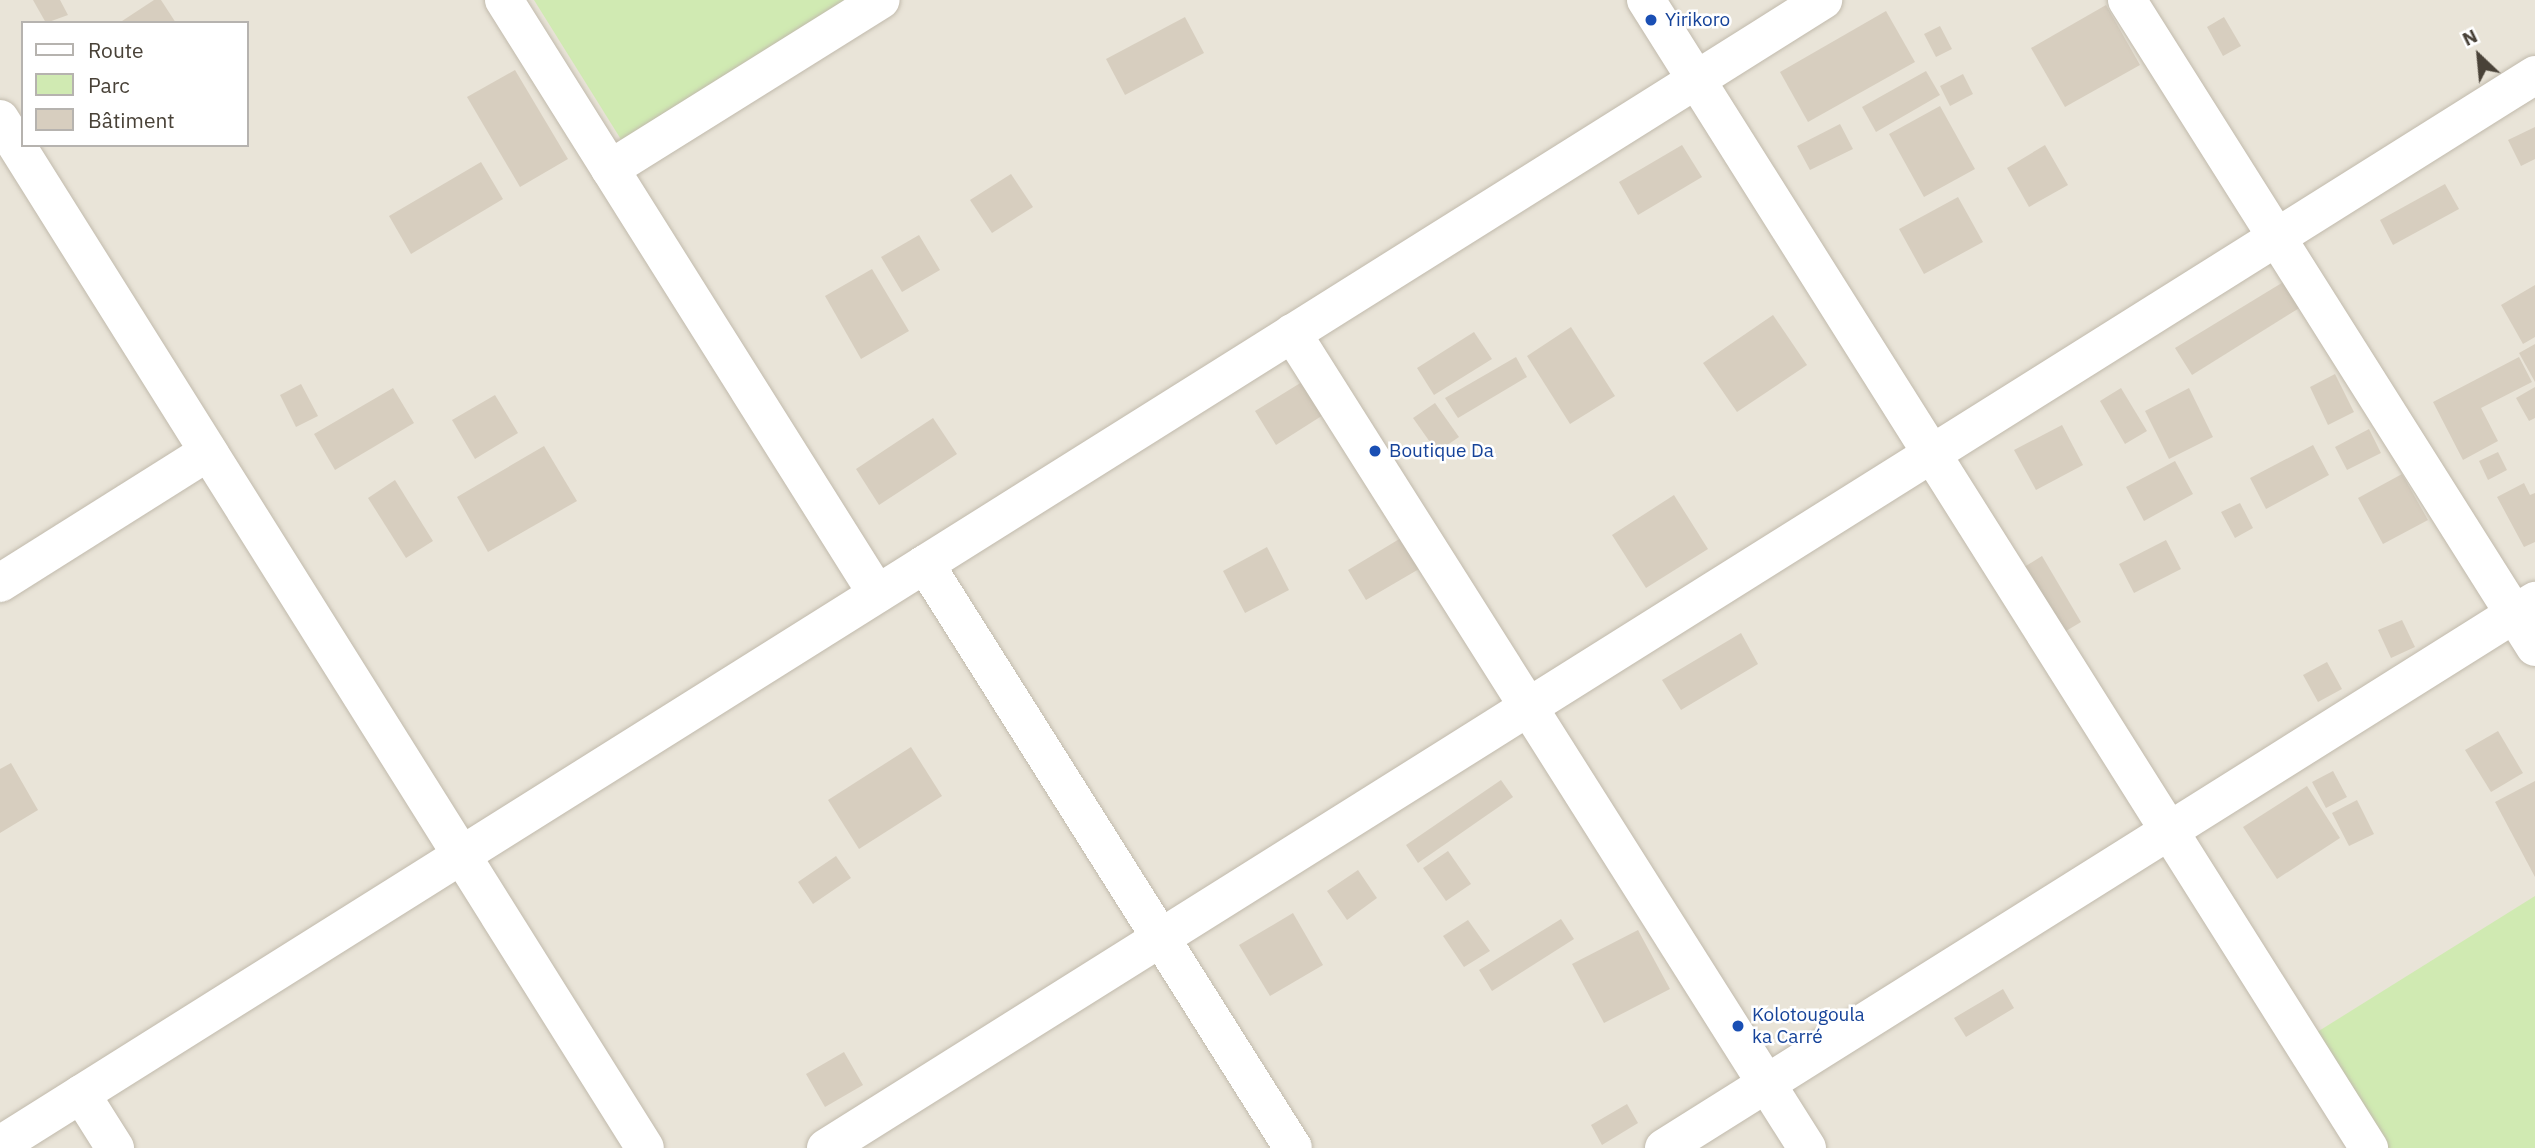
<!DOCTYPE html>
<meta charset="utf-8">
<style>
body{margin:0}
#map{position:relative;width:2535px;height:1148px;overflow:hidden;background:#f5f2ea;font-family:"IBM Plex Sans",sans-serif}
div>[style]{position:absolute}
.residential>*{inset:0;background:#e9e4d8}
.green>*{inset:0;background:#d0eab2}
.building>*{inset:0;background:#d7cebf}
.roads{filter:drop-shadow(0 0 2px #c1baac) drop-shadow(0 0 2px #c1baac)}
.minor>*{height:38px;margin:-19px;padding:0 19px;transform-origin:19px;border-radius:19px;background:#fff}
.tertiary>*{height:38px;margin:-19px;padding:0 19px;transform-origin:19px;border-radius:19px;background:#fff}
.dots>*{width:19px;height:19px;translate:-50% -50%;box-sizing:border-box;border:4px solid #fff;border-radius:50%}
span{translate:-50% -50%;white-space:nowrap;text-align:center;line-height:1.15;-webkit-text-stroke:5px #fff;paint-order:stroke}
.transit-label{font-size:19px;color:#164399}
.left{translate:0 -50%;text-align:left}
.legend{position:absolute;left:21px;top:21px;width:228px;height:126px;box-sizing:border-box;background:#fff;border:2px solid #b6b3af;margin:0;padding:9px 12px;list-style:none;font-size:21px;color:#494238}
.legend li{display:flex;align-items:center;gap:14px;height:35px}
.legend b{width:35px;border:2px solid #b6b3af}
.north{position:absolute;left:2444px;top:21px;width:70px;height:70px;-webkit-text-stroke:5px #fff;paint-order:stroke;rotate:334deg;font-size:19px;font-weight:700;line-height:28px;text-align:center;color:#494238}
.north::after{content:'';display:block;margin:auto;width:24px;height:32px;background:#494238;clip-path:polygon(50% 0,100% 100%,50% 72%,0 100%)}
</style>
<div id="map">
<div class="residential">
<div style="clip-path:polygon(evenodd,0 0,2535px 0,2535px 1148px,0 1148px,0 0,23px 23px,247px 23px,247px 145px,23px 145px,23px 23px)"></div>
</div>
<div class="green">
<div style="clip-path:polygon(534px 0,869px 0,627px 149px)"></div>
<div style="clip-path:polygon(2535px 896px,2535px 1148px,2386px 1148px,2314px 1034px)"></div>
</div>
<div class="building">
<div style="clip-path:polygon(33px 0,60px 0,68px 15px,46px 23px)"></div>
<div style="clip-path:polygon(154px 0,161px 0,176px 23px,119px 23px)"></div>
<div style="clip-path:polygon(2106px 5px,2140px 65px,2065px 107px,2031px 48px)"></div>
<div style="clip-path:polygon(1886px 11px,1915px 62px,1808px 122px,1780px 72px)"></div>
<div style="clip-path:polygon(1185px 17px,1204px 53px,1125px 95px,1106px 59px)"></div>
<div style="clip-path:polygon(2224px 17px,2241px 46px,2223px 56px,2207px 27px)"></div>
<div style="clip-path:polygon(1940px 26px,1952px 49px,1936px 57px,1924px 34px)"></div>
<div style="clip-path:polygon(515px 70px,568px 159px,520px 187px,467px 97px)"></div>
<div style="clip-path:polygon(1926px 71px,1940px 95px,1876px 132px,1862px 107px)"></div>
<div style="clip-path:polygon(1963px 74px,1973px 94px,1950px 106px,1940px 86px)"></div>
<div style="clip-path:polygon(1940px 106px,1975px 169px,1924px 197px,1889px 134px)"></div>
<div style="clip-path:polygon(1840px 124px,1853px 149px,1810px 170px,1797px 146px)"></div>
<div style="clip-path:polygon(2535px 127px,2535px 159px,2521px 166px,2508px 140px)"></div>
<div style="clip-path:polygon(1682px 145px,1702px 177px,1638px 215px,1619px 182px)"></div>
<div style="clip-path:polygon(2045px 145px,2068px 185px,2029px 207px,2007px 168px)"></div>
<div style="clip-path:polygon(481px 162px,503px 199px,411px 254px,389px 216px)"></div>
<div style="clip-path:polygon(1011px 174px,1033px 207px,992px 233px,970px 200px)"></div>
<div style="clip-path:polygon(2445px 184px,2459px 209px,2393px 245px,2380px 220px)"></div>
<div style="clip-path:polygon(1958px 197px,1983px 242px,1924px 274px,1899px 229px)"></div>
<div style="clip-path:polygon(919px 235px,940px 270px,902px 292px,881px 257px)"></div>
<div style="clip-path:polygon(872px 269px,909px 331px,861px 359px,825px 296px)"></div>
<div style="clip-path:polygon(2285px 281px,2301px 307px,2192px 375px,2175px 348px)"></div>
<div style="clip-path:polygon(2535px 285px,2535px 337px,2523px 344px,2501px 305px)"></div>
<div style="clip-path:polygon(1773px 315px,1807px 365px,1737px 412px,1703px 363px)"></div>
<div style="clip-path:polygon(1571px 327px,1615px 396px,1570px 424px,1527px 356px)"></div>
<div style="clip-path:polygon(1474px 332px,1492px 359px,1434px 395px,1417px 368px)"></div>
<div style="clip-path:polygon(2535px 344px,2535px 382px,2519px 353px)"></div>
<div style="clip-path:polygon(1516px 357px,1527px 377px,1458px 418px,1445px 398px)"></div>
<div style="clip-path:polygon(2519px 357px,2532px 382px,2481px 408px,2498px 441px,2463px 460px,2433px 402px)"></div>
<div style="clip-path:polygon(2335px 374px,2354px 412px,2328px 425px,2310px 387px)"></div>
<div style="clip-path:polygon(1310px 377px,1331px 410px,1276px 445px,1255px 411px)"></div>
<div style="clip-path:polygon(301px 384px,318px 416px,296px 427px,280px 395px)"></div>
<div style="clip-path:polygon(2535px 387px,2535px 418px,2529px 421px,2516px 398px)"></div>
<div style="clip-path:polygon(393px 388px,414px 423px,335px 470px,314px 434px)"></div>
<div style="clip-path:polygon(2121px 388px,2147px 431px,2125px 444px,2100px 401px)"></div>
<div style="clip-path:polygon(2189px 388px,2213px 437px,2169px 459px,2145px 411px)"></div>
<div style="clip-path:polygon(495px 395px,518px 433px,475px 459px,452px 420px)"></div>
<div style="clip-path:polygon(1435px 403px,1459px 437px,1437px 452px,1413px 418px)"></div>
<div style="clip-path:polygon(933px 418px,957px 454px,879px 505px,856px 469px)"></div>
<div style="clip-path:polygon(2062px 425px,2083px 465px,2036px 490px,2014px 450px)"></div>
<div style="clip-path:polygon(2369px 429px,2381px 453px,2347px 470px,2335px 447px)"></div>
<div style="clip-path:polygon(2313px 445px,2329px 475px,2266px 509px,2250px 478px)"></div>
<div style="clip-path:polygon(544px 446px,577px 501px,488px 552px,457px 497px)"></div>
<div style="clip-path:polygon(2498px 452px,2507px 470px,2488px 480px,2479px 461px)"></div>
<div style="clip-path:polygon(2175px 461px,2193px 494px,2144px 521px,2126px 487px)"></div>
<div style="clip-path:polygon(2402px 474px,2428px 520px,2383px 544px,2358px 498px)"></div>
<div style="clip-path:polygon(395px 480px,433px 541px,406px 558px,368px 498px)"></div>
<div style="clip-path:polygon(2524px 483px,2530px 495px,2535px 493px,2535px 542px,2524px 547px,2497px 497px)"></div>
<div style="clip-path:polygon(1674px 495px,1708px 549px,1646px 588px,1612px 535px)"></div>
<div style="clip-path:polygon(2240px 503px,2253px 528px,2235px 538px,2221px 512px)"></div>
<div style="clip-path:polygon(1401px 538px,1419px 569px,1366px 600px,1348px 570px)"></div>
<div style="clip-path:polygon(2166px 540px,2181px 569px,2134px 593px,2119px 564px)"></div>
<div style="clip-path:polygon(1267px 547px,1289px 590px,1245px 613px,1223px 571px)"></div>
<div style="clip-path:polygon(2042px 556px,2081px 622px,2051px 640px,2011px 575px)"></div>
<div style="clip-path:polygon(2402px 620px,2415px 647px,2391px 658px,2378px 630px)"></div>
<div style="clip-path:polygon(1741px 633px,1758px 664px,1681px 710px,1662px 680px)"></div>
<div style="clip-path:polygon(2327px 662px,2342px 689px,2318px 702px,2303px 675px)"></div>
<div style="clip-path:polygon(2498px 731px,2523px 773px,2491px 792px,2465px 750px)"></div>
<div style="clip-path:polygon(911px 747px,942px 796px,859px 849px,828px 800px)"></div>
<div style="clip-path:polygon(11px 763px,38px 810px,0 833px,0 769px)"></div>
<div style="clip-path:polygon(2333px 771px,2347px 797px,2326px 808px,2312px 782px)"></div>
<div style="clip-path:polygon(1501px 780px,1513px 797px,1418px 863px,1406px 845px)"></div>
<div style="clip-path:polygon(2535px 781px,2535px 877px,2495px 802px)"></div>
<div style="clip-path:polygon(2307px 786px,2340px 838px,2277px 879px,2243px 827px)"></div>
<div style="clip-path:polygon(2357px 800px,2374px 834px,2349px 846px,2332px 813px)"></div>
<div style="clip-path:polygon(1448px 851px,1471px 884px,1446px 901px,1423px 868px)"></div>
<div style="clip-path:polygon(836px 856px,851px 878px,813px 904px,798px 882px)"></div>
<div style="clip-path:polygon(1358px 870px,1377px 898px,1347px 920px,1327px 891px)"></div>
<div style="clip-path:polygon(1293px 913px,1323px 965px,1270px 996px,1239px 945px)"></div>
<div style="clip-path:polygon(1561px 919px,1574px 939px,1492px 991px,1479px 970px)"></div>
<div style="clip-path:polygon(1468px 920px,1490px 951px,1464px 967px,1443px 936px)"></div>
<div style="clip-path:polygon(1638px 930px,1670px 989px,1604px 1023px,1572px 964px)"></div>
<div style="clip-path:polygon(2003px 989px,2014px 1008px,1966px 1037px,1954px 1018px)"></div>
<div style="clip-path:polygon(844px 1052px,863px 1085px,825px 1107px,806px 1074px)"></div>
<div style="clip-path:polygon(1627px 1104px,1638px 1123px,1602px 1145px,1591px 1125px)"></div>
</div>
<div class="roads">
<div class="minor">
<div style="left:504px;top:0;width:701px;rotate:57.87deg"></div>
<div style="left:1646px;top:0;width:1357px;rotate:57.8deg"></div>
<div style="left:2127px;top:0;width:765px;rotate:57.76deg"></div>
<div style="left:610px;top:169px;width:319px;rotate:-32deg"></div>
<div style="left:1292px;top:333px;width:964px;rotate:57.71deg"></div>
<div style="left:925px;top:564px;width:690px;rotate:57.78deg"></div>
<div style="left:0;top:583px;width:246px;rotate:-32.2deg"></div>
<div style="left:81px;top:1094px;width:64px;rotate:57.8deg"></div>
<div style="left:0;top:1145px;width:2153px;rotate:-32.13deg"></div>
<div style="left:826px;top:1148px;width:2018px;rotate:-32.12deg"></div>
<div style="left:1664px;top:1148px;width:1029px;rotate:-32.13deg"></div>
</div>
<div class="tertiary">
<div style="left:0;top:119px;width:1214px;rotate:57.92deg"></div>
</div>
</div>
<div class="dots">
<div style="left:1651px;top:20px;background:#1a4fb4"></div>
<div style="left:1375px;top:451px;background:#1a4fb4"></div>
<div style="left:1738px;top:1026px;background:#1a4fb4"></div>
</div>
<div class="transit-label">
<span class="left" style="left:1665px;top:20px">Yirikoro</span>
<span class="left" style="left:1389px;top:451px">Boutique Da</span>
<span class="left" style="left:1752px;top:1026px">Kolotougoula<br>ka Carré</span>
</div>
<ul class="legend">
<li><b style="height:9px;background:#fff"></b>Route</li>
<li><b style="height:19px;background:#d0eab2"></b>Parc</li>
<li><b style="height:19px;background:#d7cebf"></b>Bâtiment</li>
</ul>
<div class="north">N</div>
</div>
